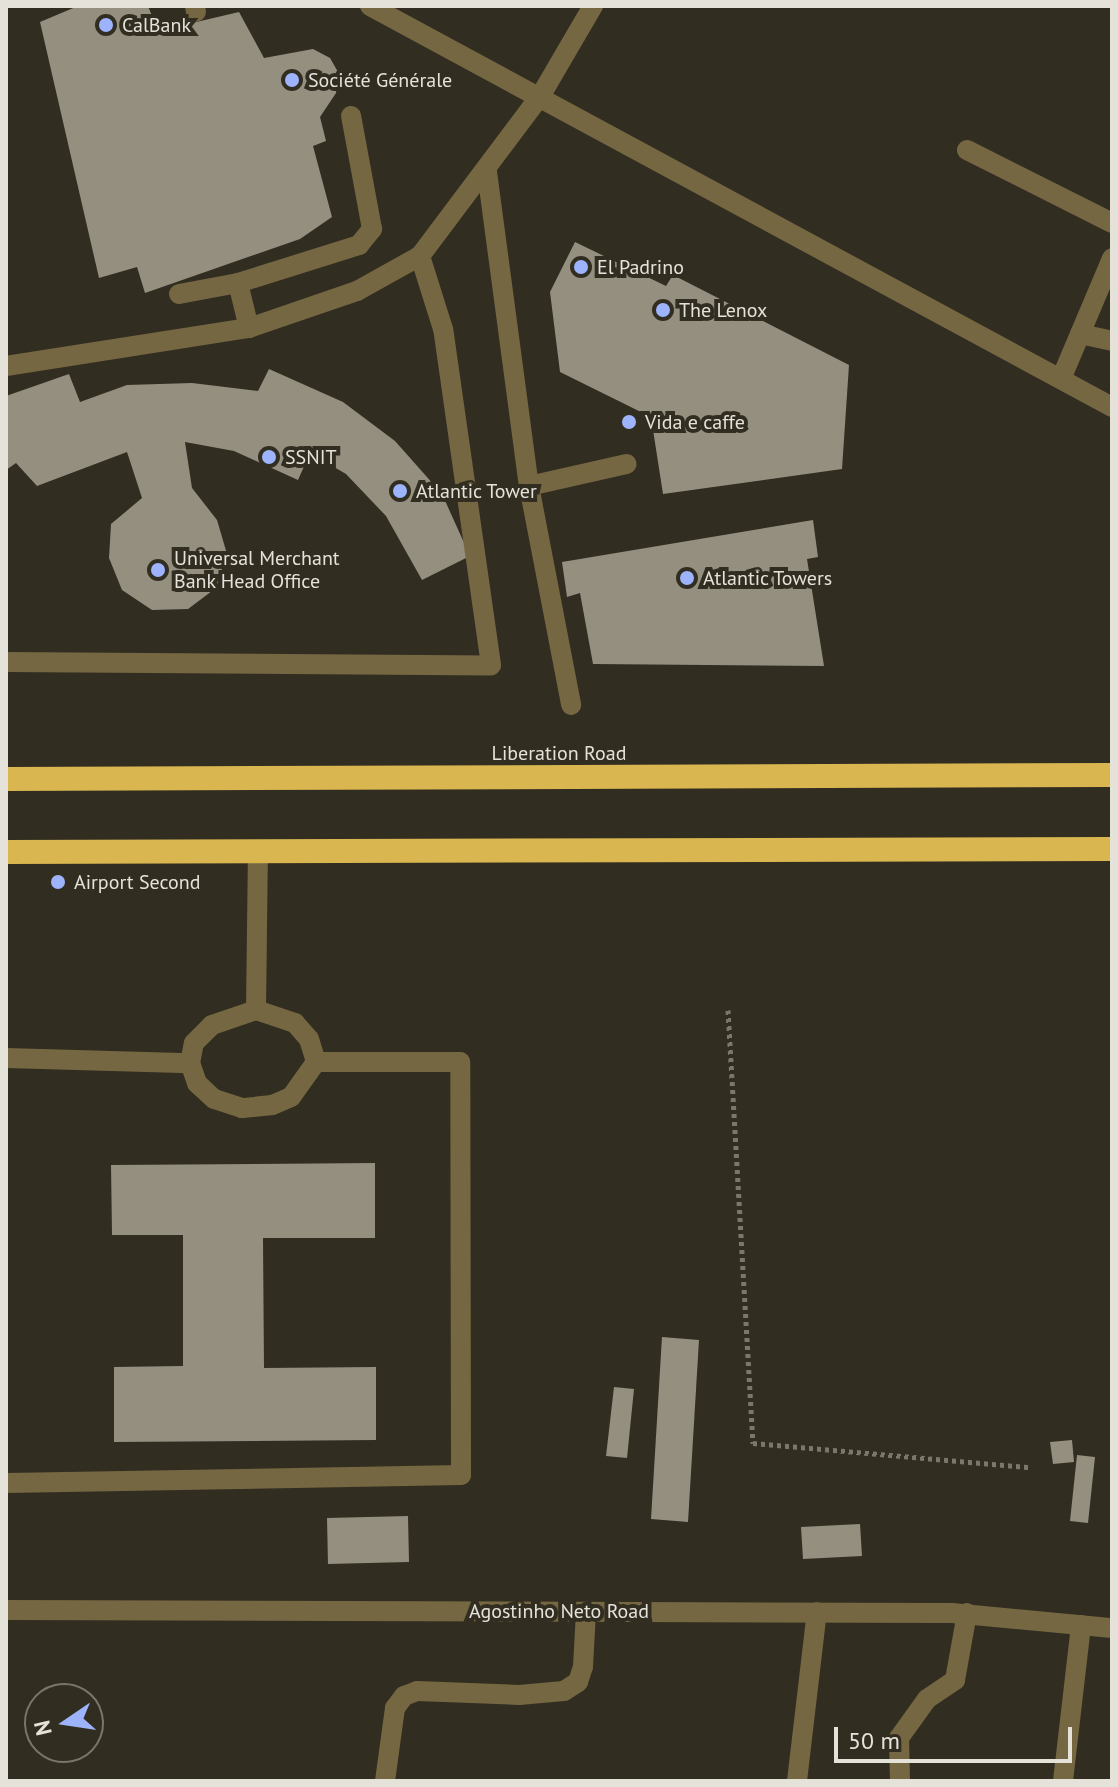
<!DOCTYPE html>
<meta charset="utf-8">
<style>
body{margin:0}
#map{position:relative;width:1118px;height:1787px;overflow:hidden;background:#322d21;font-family:"PT Sans",sans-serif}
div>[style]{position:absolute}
.building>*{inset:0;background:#958f80}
.path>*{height:5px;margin-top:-2.5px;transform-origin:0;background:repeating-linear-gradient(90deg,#7b776d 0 4px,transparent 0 8px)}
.minor>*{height:20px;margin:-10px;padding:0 10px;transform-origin:10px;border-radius:10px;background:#756742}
.highway>*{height:24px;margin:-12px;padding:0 12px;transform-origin:12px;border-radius:12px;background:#d9b650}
.dots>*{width:22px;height:22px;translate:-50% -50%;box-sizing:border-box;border:4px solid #322d21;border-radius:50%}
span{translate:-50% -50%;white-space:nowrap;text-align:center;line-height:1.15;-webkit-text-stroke:8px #322d21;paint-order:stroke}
.poi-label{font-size:20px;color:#e5e2da}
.left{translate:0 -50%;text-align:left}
.street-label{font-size:20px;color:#e5e2da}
.frame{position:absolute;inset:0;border:8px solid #e5e2da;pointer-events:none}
.north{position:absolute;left:24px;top:1683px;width:80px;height:80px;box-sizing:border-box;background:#322d21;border:2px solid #7a756b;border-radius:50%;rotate:257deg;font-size:22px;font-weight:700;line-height:32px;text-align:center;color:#e5e2da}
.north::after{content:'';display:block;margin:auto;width:28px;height:36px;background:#9db4fd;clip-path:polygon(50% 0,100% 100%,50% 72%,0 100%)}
.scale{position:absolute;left:834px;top:1727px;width:238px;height:36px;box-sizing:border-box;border:4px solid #e5e2da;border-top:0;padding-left:10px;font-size:24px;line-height:28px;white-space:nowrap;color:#e5e2da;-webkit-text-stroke:6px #322d21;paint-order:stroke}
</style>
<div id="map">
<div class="building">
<div style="clip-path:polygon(78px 6px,148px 6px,158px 31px,239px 12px,264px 58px,313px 49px,330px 58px,338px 72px,336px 93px,320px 117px,326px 141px,313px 146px,332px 217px,300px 239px,145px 293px,137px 267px,99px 278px,40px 22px)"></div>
<div style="clip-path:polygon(575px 242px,666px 286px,673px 275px,849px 365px,842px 469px,663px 494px,651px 417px,560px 372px,550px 292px)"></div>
<div style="clip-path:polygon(269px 369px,343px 402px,395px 441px,442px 494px,470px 556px,422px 580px,386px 516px,346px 474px,310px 453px,298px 480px,234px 451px,185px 442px,192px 488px,217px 520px,227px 554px,216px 588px,188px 609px,152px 610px,122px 590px,109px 558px,111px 524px,142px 498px,127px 452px,37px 486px,16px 463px,6px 470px,6px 396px,69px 374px,80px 402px,127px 385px,192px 383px,258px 391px)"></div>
<div style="clip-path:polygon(813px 520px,818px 557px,807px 559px,824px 666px,593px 664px,580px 593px,567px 597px,562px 562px)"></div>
<div style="clip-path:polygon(375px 1163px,375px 1238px,263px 1238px,264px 1368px,376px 1367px,376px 1440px,114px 1442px,114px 1367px,183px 1366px,183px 1235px,112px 1235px,111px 1165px)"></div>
<div style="clip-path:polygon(662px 1337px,699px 1340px,688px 1522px,651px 1519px)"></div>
<div style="clip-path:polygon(614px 1387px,634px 1389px,627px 1458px,606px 1456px)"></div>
<div style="clip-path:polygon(1072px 1440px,1074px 1462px,1053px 1464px,1050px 1442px)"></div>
<div style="clip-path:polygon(1077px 1455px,1095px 1457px,1088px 1523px,1070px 1521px)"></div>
<div style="clip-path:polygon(408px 1516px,409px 1562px,328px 1564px,327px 1518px)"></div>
<div style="clip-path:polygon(860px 1524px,862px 1556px,803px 1559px,801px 1527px)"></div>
</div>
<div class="path">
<div style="left:728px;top:1010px;width:434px;rotate:86.7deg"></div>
<div style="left:753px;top:1443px;width:278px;rotate:5deg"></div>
</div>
<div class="minor">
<div style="left:195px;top:6px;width:6px;rotate:81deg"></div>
<div style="left:370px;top:6px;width:843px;rotate:28.39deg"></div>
<div style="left:967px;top:150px;width:162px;rotate:26.7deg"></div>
<div style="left:487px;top:172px;width:317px;rotate:82.4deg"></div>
<div style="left:529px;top:486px;width:223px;rotate:79.1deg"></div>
<div style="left:238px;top:283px;width:46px;rotate:76.3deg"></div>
<div style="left:179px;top:294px;width:60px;rotate:-10.6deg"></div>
<div style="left:238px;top:283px;width:127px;rotate:-17.4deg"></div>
<div style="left:359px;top:245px;width:21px;rotate:-51deg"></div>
<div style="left:372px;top:229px;width:115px;rotate:-100.5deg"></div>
<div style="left:1080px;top:334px;width:33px;rotate:12deg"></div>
<div style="left:6px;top:366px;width:246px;rotate:-8.9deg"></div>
<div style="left:249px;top:328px;width:114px;rotate:-18.9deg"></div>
<div style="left:357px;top:291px;width:72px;rotate:-29.1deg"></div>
<div style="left:420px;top:256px;width:201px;rotate:-53.1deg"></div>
<div style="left:541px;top:95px;width:103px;rotate:-59.7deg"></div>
<div style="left:1061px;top:379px;width:131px;rotate:-67.1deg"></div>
<div style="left:529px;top:486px;width:100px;rotate:-12.7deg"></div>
<div style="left:6px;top:662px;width:485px;rotate:0.4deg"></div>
<div style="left:491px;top:665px;width:339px;rotate:-98.1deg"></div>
<div style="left:443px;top:329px;width:77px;rotate:-107.5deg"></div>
<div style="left:256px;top:1010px;width:41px;rotate:18.4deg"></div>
<div style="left:295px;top:1023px;width:21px;rotate:49deg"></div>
<div style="left:309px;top:1039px;width:24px;rotate:73deg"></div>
<div style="left:316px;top:1062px;width:43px;rotate:125.5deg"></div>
<div style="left:291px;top:1097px;width:21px;rotate:157deg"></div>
<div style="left:272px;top:1105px;width:30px;rotate:174deg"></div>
<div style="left:242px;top:1108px;width:29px;rotate:-162deg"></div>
<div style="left:214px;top:1099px;width:23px;rotate:-137deg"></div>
<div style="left:197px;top:1083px;width:21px;rotate:-109deg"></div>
<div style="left:190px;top:1063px;width:20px;rotate:-79deg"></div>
<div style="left:194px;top:1043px;width:25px;rotate:-45deg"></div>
<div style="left:212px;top:1025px;width:46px;rotate:-18.8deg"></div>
<div style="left:256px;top:1010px;width:158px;rotate:-89.3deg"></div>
<div style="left:6px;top:1058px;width:184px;rotate:1.6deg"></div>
<div style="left:6px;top:1483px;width:455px;rotate:-1deg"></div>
<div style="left:461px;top:1475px;width:413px;rotate:-90.1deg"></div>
<div style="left:460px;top:1062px;width:144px;rotate:180deg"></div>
<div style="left:6px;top:1610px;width:946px;rotate:0.18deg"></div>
<div style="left:952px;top:1613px;width:161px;rotate:5.4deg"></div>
<div style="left:385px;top:1781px;width:74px;rotate:-82.2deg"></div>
<div style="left:395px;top:1708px;width:15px;rotate:-53deg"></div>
<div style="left:404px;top:1696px;width:14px;rotate:-21deg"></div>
<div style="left:417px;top:1691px;width:102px;rotate:2.2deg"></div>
<div style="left:519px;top:1695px;width:45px;rotate:-5.1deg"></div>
<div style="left:564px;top:1691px;width:17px;rotate:-33deg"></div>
<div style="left:578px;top:1682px;width:16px;rotate:-72deg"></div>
<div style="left:583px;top:1667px;width:55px;rotate:-86.9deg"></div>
<div style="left:797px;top:1781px;width:170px;rotate:-83.3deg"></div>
<div style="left:900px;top:1781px;width:43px;rotate:-91.3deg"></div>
<div style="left:899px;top:1738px;width:48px;rotate:-54.3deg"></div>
<div style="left:927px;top:1699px;width:34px;rotate:-34deg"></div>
<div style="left:955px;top:1680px;width:68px;rotate:-79.8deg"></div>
<div style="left:1063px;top:1781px;width:157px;rotate:-83.4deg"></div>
</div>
<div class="highway">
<div style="left:6px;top:779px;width:1106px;rotate:-0.21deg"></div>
<div style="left:6px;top:852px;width:1106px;rotate:-0.16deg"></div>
</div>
<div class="dots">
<div style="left:106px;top:25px;background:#9db4fd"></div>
<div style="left:292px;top:80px;background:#9db4fd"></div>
<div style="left:581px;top:267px;background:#9db4fd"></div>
<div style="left:663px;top:310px;background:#9db4fd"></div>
<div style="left:629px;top:422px;background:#9db4fd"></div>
<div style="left:269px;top:457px;background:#9db4fd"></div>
<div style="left:400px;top:491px;background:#9db4fd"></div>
<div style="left:158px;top:570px;background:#9db4fd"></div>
<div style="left:687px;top:578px;background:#9db4fd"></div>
<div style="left:58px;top:882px;background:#9db4fd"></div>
</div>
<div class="poi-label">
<span class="left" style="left:122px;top:25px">CalBank</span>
<span class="left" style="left:308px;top:80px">Société Générale</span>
<span class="left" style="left:597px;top:267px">El Padrino</span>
<span class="left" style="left:679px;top:310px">The Lenox</span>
<span class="left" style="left:645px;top:422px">Vida e caffe</span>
<span class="left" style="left:285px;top:457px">SSNIT</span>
<span class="left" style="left:416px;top:491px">Atlantic Tower</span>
<span class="left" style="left:174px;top:570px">Universal Merchant<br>Bank Head Office</span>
<span class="left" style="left:703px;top:578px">Atlantic Towers</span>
<span class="left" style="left:74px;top:882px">Airport Second</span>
</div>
<div class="street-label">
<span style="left:559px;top:753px">Liberation Road</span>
<span style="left:559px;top:1611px">Agostinho Neto Road</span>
</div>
<div class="frame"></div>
<div class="north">N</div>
<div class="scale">50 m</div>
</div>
